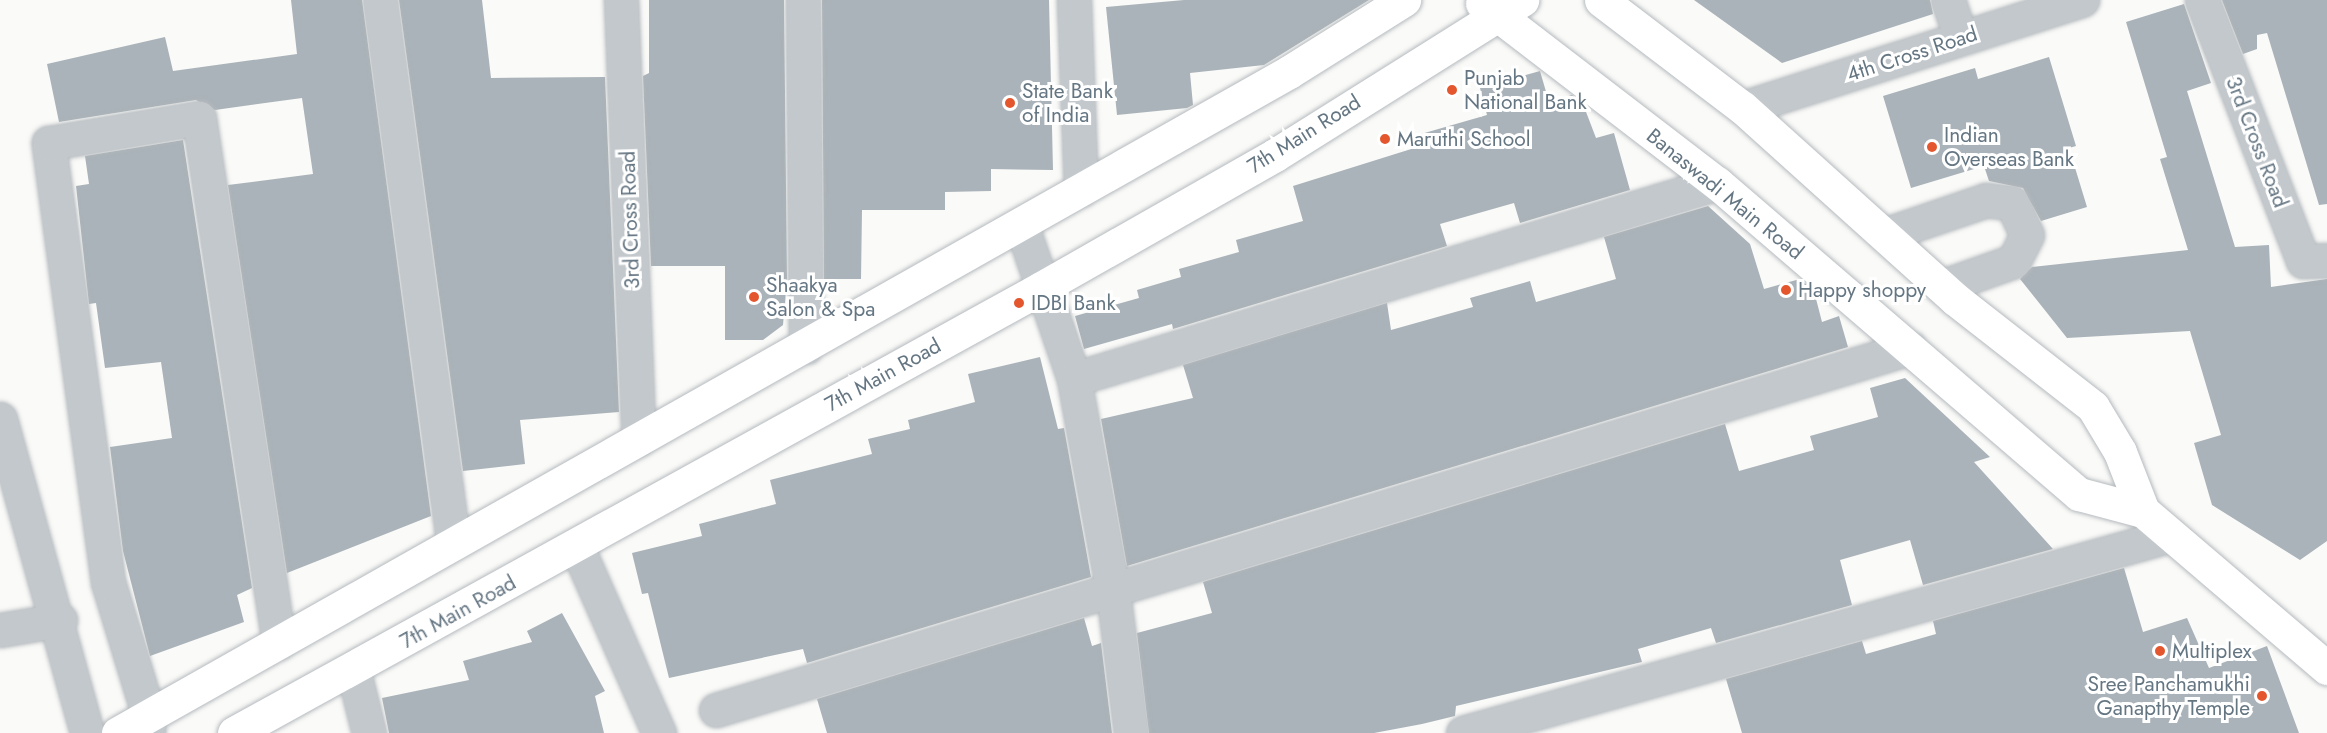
<!DOCTYPE html>
<style>
body{margin:0}
#map{position:relative;width:2327px;height:733px;overflow:hidden;background:#fafaf8;font-family:Jost,sans-serif}
div>[style]{position:absolute}
.building>*{inset:0;background:#aab3b9}
.roads{filter:drop-shadow(0 0 2px #b5babe) drop-shadow(0 0 2px #b5babe)}
.minor>*{height:33px;margin:-16.5px;padding:0 16.5px;transform-origin:16.5px;border-radius:16.5px;background:#c3c8cc}
.major>*{height:33px;margin:-16.5px;padding:0 16.5px;transform-origin:16.5px;border-radius:16.5px;background:#fff}
.dots>*{width:16px;height:16px;translate:-50% -50%;box-sizing:border-box;border:3px solid #fff;border-radius:50%}
span{translate:-50% -50%;white-space:nowrap;text-align:center;line-height:1.15;-webkit-text-stroke:6px #fff;paint-order:stroke}
.street-label{font-size:21px;color:#657683}
.poi-label{font-size:21px;color:#657683}
.left{translate:0 -50%;text-align:left}
.right{translate:-100% -50%;text-align:right}
</style>
<div id="map">
<div class="building">
<div style="clip-path:polygon(291px 0,362px 0,431px 516px,287px 573px,228px 185px,313px 174px,302px 98px,215px 110px,196px 100px,59px 122px,47px 64px,165px 37px,173px 71px,297px 54px)"></div>
<div style="clip-path:polygon(399px 0,482px 0,491px 78px,605px 77px,619px 412px,520px 420px,525px 464px,463px 471px)"></div>
<div style="clip-path:polygon(649px 0,784px 0,787px 279px,783px 325px,763px 340px,725px 340px,725px 266px,651px 266px,643px 76px,649px 73px)"></div>
<div style="clip-path:polygon(822px 0,1049px 0,1053px 170px,991px 169px,991px 191px,945px 192px,945px 210px,862px 210px,861px 279px,824px 279px)"></div>
<div style="clip-path:polygon(1184px 0,1369px 0,1264px 65px,1190px 73px,1193px 105px,1187px 108px,1117px 115px,1106px 7px)"></div>
<div style="clip-path:polygon(1694px 0,1930px 0,1933px 14px,1782px 63px)"></div>
<div style="clip-path:polygon(2222px 0,2327px 0,2327px 204px,2319px 205px,2267px 33px,2257px 35px,2257px 49px,2243px 54px)"></div>
<div style="clip-path:polygon(2184px 4px,2211px 83px,2187px 91px,2235px 247px,2269px 245px,2271px 287px,2327px 279px,2327px 541px,2300px 560px,2212px 505px,2194px 443px,2221px 435px,2190px 331px,2067px 338px,2020px 279px,2032px 267px,2188px 250px,2160px 159px,2167px 157px,2126px 22px)"></div>
<div style="clip-path:polygon(2049px 57px,2076px 146px,2069px 148px,2087px 207px,2041px 221px,2023px 188px,1989px 181px,1984px 166px,1911px 188px,1883px 96px,1975px 68px,1978px 79px)"></div>
<div style="clip-path:polygon(1540px 71px,1549px 102px,1572px 95px,1583px 104px,1596px 138px,1614px 133px,1630px 190px,1520px 223px,1514px 203px,1440px 224px,1447px 246px,1173px 329px,1172px 324px,1084px 349px,1075px 316px,1139px 298px,1137px 290px,1181px 277px,1179px 269px,1239px 252px,1236px 240px,1303px 221px,1293px 186px,1424px 145px,1421px 134px,1487px 115px,1480px 88px)"></div>
<div style="clip-path:polygon(183px 140px,252px 588px,237px 595px,244px 622px,150px 656px,123px 551px,110px 447px,172px 438px,161px 362px,105px 368px,96px 303px,89px 304px,76px 186px,89px 184px,85px 156px)"></div>
<div style="clip-path:polygon(1708px 206px,1750px 244px,1764px 289px,1800px 279px,1814px 291px,1822px 322px,1839px 316px,1848px 347px,1127px 566px,1101px 419px,1193px 398px,1183px 365px,1387px 303px,1391px 330px,1473px 307px,1470px 298px,1530px 281px,1536px 302px,1616px 279px,1604px 237px)"></div>
<div style="clip-path:polygon(1040px 357px,1058px 429px,1064px 428px,1091px 577px,807px 663px,803px 649px,669px 678px,648px 593px,642px 594px,632px 553px,702px 536px,699px 524px,776px 504px,770px 480px,872px 454px,868px 439px,910px 429px,908px 420px,975px 402px,968px 374px)"></div>
<div style="clip-path:polygon(1905px 378px,1990px 457px,1974px 462px,2053px 549px,1923px 585px,1910px 540px,1840px 560px,1852px 605px,1716px 643px,1711px 628px,1638px 649px,1642px 662px,1456px 706px,1455px 716px,1422px 724px,1374px 733px,1149px 733px,1137px 633px,1212px 613px,1203px 582px,1725px 424px,1739px 471px,1814px 450px,1810px 436px,1878px 417px,1870px 388px)"></div>
<div style="clip-path:polygon(2124px 568px,2143px 632px,2187px 618px,2209px 668px,2267px 646px,2299px 733px,1742px 733px,1726px 679px,1862px 641px,1866px 654px,1936px 634px,1933px 621px)"></div>
<div style="clip-path:polygon(562px 613px,605px 691px,595px 696px,604px 733px,389px 733px,382px 698px,469px 680px,463px 661px,532px 642px,527px 631px)"></div>
<div style="clip-path:polygon(1084px 618px,1092px 646px,1101px 643px,1112px 733px,827px 733px,817px 699px)"></div>
</div>
<div class="roads">
<div class="minor">
<div style="left:380px;top:0;width:545px;rotate:82.3deg"></div>
<div style="left:621px;top:0;width:440px;rotate:87.7deg"></div>
<div style="left:803px;top:0;width:347px;rotate:89.5deg"></div>
<div style="left:1074px;top:0;width:190px;rotate:87.9deg"></div>
<div style="left:1948px;top:0;width:40px;rotate:71.1deg"></div>
<div style="left:2202px;top:0;width:280px;rotate:68.8deg"></div>
<div style="left:2303px;top:261px;width:24px;rotate:-2deg"></div>
<div style="left:1743px;top:108px;width:356px;rotate:-17.7deg"></div>
<div style="left:1021px;top:224px;width:164px;rotate:71.1deg"></div>
<div style="left:1074px;top:379px;width:216px;rotate:79.6deg"></div>
<div style="left:1113px;top:591px;width:143px;rotate:82.8deg"></div>
<div style="left:1884px;top:235px;width:108px;rotate:-18.9deg"></div>
<div style="left:1986px;top:200px;width:26px;rotate:7deg"></div>
<div style="left:2012px;top:203px;width:35px;rotate:65deg"></div>
<div style="left:2027px;top:235px;width:29px;rotate:117deg"></div>
<div style="left:2014px;top:261px;width:77px;rotate:160.4deg"></div>
<div style="left:1074px;top:379px;width:672px;rotate:-16.95deg"></div>
<div style="left:0;top:419px;width:326px;rotate:74.5deg"></div>
<div style="left:576px;top:545px;width:206px;rotate:66.2deg"></div>
<div style="left:0;top:630px;width:61px;rotate:-9.5deg"></div>
<div style="left:353px;top:669px;width:66px;rotate:76deg"></div>
<div style="left:716px;top:710px;width:1248px;rotate:-16.87deg"></div>
<div style="left:148px;top:733px;width:17px;rotate:-87deg"></div>
<div style="left:149px;top:716px;width:140px;rotate:-107deg"></div>
<div style="left:108px;top:582px;width:443px;rotate:-97.7deg"></div>
<div style="left:49px;top:143px;width:152px;rotate:-9.5deg"></div>
<div style="left:199px;top:118px;width:531px;rotate:81.34deg"></div>
<div style="left:1463px;top:733px;width:735px;rotate:-15.62deg"></div>
</div>
<div class="major">
<div style="left:1601px;top:0;width:178px;rotate:37.3deg"></div>
<div style="left:1743px;top:108px;width:285px;rotate:42deg"></div>
<div style="left:1955px;top:299px;width:175px;rotate:38deg"></div>
<div style="left:2093px;top:407px;width:52px;rotate:59deg"></div>
<div style="left:2120px;top:452px;width:63px;rotate:68.7deg"></div>
<div style="left:1482px;top:3px;width:296px;rotate:37.5deg"></div>
<div style="left:1717px;top:183px;width:477px;rotate:40.7deg"></div>
<div style="left:2079px;top:494px;width:66px;rotate:14.9deg"></div>
<div style="left:2143px;top:511px;width:242px;rotate:40.5deg"></div>
<div style="left:118px;top:733px;width:1345px;rotate:-29.44deg"></div>
<div style="left:1289px;top:72px;width:136px;rotate:-32.1deg"></div>
<div style="left:234px;top:733px;width:922px;rotate:-28.87deg"></div>
<div style="left:1041px;top:288px;width:269px;rotate:-29.6deg"></div>
<div style="left:1275px;top:155px;width:292px;rotate:-32.1deg"></div>
</div>
</div>
<div class="dots">
<div style="left:1452px;top:90px;background:#e4572e"></div>
<div style="left:1010px;top:103px;background:#e4572e"></div>
<div style="left:1385px;top:139px;background:#e4572e"></div>
<div style="left:1932px;top:147px;background:#e4572e"></div>
<div style="left:1786px;top:290px;background:#e4572e"></div>
<div style="left:754px;top:297px;background:#e4572e"></div>
<div style="left:1019px;top:303px;background:#e4572e"></div>
<div style="left:2160px;top:651px;background:#e4572e"></div>
<div style="left:2262px;top:696px;background:#e4572e"></div>
</div>
<div class="street-label">
<span style="left:1912px;top:54px;rotate:-18deg">4th Cross Road</span>
<span style="left:1304px;top:134px;rotate:-32deg">7th Main Road</span>
<span style="left:2257px;top:142px;rotate:69deg">3rd Cross Road</span>
<span style="left:1725px;top:194px;rotate:39deg">Banaswadi Main Road</span>
<span style="left:630px;top:220px;rotate:-92deg">3rd Cross Road</span>
<span style="left:883px;top:375px;rotate:-29deg">7th Main Road</span>
<span style="left:458px;top:612px;rotate:-29deg">7th Main Road</span>
</div>
<div class="poi-label">
<span class="left" style="left:1464px;top:90px">Punjab<br>National Bank</span>
<span class="left" style="left:1022px;top:103px">State Bank<br>of India</span>
<span class="left" style="left:1944px;top:147px">Indian<br>Overseas Bank</span>
<span class="left" style="left:1397px;top:139px">Maruthi School</span>
<span class="left" style="left:766px;top:297px">Shaakya<br>Salon &amp; Spa</span>
<span class="left" style="left:1798px;top:290px">Happy shoppy</span>
<span class="left" style="left:1031px;top:303px">IDBI Bank</span>
<span class="left" style="left:2172px;top:651px">Multiplex</span>
<span class="right" style="left:2250px;top:696px">Sree Panchamukhi<br>Ganapthy Temple</span>
</div>
</div>
